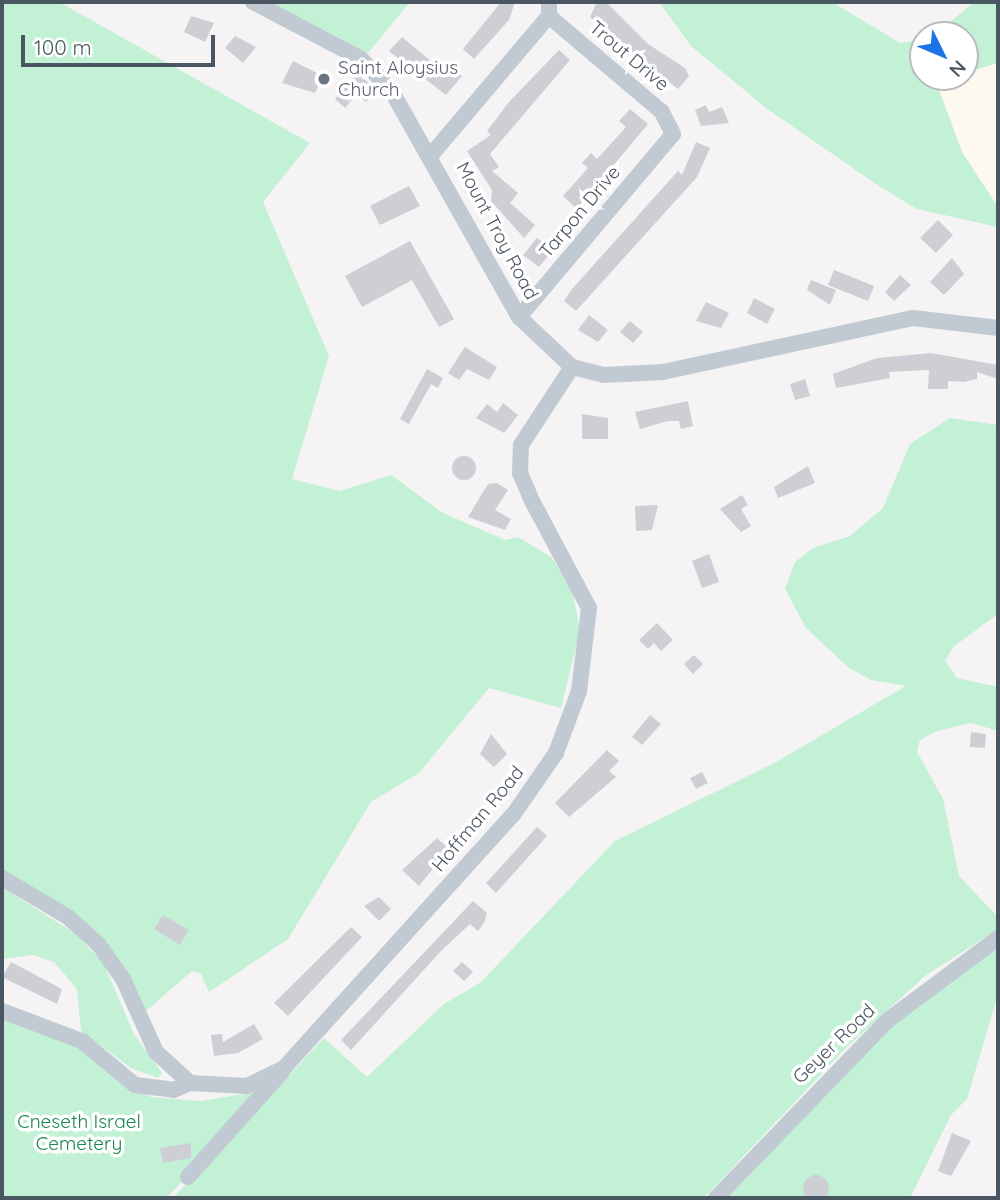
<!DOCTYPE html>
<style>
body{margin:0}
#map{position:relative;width:1000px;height:1200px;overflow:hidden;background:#f5f3f3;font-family:Quicksand,sans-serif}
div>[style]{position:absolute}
.commercial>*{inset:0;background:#fdf9ef}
.green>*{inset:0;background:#c3f1d5}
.building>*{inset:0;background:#cdcfd5}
.round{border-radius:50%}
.minor>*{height:16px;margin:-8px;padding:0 8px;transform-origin:8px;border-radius:8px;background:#c1cad2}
.dots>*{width:19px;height:19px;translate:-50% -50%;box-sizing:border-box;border:4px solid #fff;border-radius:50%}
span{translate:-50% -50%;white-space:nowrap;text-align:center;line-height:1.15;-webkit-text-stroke:7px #fff;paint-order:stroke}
.street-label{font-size:19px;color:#4a5661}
.worship-label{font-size:19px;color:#5b616d}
.left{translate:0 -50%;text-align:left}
.park-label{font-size:19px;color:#17864f}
.frame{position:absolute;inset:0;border:4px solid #4a5661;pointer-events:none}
.north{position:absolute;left:909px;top:21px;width:70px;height:70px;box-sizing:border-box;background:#fff;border:2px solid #b7bbc0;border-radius:50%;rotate:133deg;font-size:19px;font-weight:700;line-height:28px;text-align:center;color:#4a5661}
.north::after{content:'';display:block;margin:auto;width:24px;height:32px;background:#1a73e8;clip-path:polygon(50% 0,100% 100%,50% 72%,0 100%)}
.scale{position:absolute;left:21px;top:35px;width:194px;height:32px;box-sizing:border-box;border:4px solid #4a5661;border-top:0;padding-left:9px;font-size:21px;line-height:24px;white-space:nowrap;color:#4a5661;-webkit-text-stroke:5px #fff;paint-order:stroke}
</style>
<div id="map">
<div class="commercial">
<div style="clip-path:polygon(998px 63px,998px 207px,962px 152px,936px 81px)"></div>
</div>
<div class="green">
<div style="clip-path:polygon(2px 2px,59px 2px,310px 143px,263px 202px,329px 356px,292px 479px,340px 491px,391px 475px,443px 513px,505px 540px,518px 537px,551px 557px,572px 589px,580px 631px,561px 708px,489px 688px,419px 773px,371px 802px,288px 939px,209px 992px,201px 974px,192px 971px,139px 1017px,99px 945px,2px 878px)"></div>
<div style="clip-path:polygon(270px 2px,410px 2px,368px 53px)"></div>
<div style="clip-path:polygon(659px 2px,832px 2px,900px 43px,923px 40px,923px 77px,950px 77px,936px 82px,962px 152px,998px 207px,998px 227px,917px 209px,876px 184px,766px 108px,691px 46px)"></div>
<div style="clip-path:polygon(974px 2px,998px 2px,998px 63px,965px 73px,965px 35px,935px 35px)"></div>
<div style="clip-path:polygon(950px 418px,998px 425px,998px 614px,953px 647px,945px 661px,957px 678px,998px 687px,998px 731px,971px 723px,937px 731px,920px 740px,917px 752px,943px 799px,959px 876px,998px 917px,998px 929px,925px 976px,848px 1046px,704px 1198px,173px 1198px,324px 1038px,367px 1077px,444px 1004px,481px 982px,615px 841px,776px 762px,906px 686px,871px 680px,849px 668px,806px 628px,785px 589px,795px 562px,813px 548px,850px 536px,883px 508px,910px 444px)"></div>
<div style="clip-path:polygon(2px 887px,74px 933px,103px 962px,134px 1034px,162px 1073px,158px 1078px,131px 1068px,81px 1031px,77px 989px,54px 962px,33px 955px,2px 959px)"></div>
<div style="clip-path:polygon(998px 947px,998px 994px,967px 1099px,951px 1115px,910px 1198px,726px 1198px,895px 1023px)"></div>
<div style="clip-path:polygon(2px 1019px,77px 1044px,151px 1097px,201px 1101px,262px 1091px,167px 1198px,2px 1198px)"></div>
</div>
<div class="building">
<div style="clip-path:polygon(501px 2px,515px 2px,509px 20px,474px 59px,463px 49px)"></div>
<div style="clip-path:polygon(597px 2px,606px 2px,648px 44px,685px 68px,689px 76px,678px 89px,590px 17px)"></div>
<div style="clip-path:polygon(191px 16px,214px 23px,205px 42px,184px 32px)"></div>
<div style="clip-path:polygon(235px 36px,256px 47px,243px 63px,225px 48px)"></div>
<div style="clip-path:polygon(402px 37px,444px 72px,449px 66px,462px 76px,446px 95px,389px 51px)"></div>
<div style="clip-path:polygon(559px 50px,570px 60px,490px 154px,499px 167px,492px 171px,518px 193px,510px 203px,535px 225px,524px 238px,491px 201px,492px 190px,467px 151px,491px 135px,487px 131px,509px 102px)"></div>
<div style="clip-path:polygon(293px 61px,323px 76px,315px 93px,282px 83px)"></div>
<div style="clip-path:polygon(357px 73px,377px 90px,366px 102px,357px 94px,345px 108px,335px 99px)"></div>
<div style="clip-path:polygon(706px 105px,709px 112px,722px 107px,729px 123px,701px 126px,695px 110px)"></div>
<div style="clip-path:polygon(630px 109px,648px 124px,577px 209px,563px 196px,588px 168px,582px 163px,591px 153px,597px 159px,626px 127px,619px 121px)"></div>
<div style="clip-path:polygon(696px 142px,710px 148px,697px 177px,576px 311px,564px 301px,572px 289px,678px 171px,682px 175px)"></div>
<div style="clip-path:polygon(409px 186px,420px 206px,380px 225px,370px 206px)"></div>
<div style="clip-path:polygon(938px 220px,953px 235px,936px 253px,920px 238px)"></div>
<div style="clip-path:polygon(537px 238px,553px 250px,539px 267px,523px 255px)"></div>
<div style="clip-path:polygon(410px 241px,454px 319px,439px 327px,412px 280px,362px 307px,345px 276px)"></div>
<div style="clip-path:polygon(952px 258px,964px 274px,944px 295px,930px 282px)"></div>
<div style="clip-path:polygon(834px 270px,874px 286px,868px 301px,828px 285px)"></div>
<div style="clip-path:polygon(900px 275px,911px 285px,894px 301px,885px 292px)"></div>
<div style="clip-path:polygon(811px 280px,836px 290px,830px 305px,807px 290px)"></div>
<div style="clip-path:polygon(754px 298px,775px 309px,767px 324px,747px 313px)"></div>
<div style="clip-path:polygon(706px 302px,729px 313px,721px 328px,696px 321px)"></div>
<div style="clip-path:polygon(589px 315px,608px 330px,598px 342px,578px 330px)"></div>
<div style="clip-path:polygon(630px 321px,643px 332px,633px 343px,620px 332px)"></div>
<div style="clip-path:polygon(465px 347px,497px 367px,489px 380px,467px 369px,459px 380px,448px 373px)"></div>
<div style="clip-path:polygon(931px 353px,998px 365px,998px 379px,977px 372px,977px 379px,964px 382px,948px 381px,948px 389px,928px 389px,929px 370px,889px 372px,890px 378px,836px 388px,833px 374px,877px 358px)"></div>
<div style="clip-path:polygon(427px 369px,443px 378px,438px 388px,431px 384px,409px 424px,400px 419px)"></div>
<div style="clip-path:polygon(805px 379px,810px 396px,795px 400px,790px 384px)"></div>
<div style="clip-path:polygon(688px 401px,693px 426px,681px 429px,679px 421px,668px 421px,640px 429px,635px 412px)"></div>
<div style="clip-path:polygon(503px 403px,518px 415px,504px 433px,476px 418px,487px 404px,497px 412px)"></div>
<div style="clip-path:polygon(582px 414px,608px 418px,608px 439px,582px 439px)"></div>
<div class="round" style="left:452px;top:456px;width:24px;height:24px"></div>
<div style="clip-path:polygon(808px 466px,815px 483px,778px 498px,774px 487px)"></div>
<div style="clip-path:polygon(497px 483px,508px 490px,495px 510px,511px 519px,505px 530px,468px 517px,488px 484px)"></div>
<div style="clip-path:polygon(742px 495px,748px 505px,741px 509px,751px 526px,741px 532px,720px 509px)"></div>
<div style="clip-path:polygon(658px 505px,652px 530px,636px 531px,635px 506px)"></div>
<div style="clip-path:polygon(709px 554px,719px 582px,702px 588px,692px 561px)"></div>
<div style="clip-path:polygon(657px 623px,673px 640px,661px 651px,654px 643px,648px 649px,639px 640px)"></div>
<div style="clip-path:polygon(694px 655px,703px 664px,693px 674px,684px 664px)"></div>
<div style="clip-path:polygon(650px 715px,661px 724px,642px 745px,632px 737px)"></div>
<div style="clip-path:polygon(971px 732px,986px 734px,985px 748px,970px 747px)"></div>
<div style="clip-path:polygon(491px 734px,507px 754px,494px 767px,480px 754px)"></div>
<div style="clip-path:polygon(607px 750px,619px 761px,609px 771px,616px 777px,569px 817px,555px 803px)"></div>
<div style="clip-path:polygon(702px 772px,708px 783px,696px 789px,690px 778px)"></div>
<div style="clip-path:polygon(537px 827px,547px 836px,496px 893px,486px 883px)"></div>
<div style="clip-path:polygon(437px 838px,449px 849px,419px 886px,402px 870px)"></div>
<div style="clip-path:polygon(379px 897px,391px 909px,379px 921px,364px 906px)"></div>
<div style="clip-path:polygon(473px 901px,487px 913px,484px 923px,478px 931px,470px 924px,441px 951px,351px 1050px,341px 1040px)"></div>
<div style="clip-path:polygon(163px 915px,189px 930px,180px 945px,154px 929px)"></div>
<div style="clip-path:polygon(351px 927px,362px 937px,288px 1016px,274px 1003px)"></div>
<div style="clip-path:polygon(11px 962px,62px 989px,57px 1004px,2px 977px)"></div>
<div style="clip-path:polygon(462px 962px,473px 972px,464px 981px,453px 971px)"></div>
<div style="clip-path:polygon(254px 1024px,263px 1039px,238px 1053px,214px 1056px,211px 1035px,222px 1034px,223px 1042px)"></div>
<div style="clip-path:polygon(952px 1133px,971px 1141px,951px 1176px,938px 1171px)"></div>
<div style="clip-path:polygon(191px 1143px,191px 1158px,163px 1163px,160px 1148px)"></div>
<div class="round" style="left:803px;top:1175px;width:26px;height:26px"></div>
</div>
<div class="minor">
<div style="left:253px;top:2px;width:121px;rotate:27.6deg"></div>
<div style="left:360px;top:58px;width:45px;rotate:45.9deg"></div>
<div style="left:391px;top:90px;width:261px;rotate:60.6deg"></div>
<div style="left:519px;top:317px;width:73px;rotate:43.3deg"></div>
<div style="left:572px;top:367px;width:33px;rotate:14deg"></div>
<div style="left:604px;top:375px;width:59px;rotate:-2.9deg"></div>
<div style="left:663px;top:372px;width:256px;rotate:-12.2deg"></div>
<div style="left:913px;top:318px;width:86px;rotate:6.7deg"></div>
<div style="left:431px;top:155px;width:182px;rotate:-49.7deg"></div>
<div style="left:549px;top:16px;width:14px;rotate:-90deg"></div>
<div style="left:519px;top:317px;width:239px;rotate:-49.9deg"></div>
<div style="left:673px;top:134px;width:25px;rotate:-117deg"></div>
<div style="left:662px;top:112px;width:148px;rotate:-139.7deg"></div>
<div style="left:2px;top:878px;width:77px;rotate:30.6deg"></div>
<div style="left:68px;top:917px;width:42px;rotate:42.1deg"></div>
<div style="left:99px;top:945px;width:42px;rotate:54.8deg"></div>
<div style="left:123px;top:979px;width:80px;rotate:65.7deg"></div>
<div style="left:156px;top:1052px;width:46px;rotate:42.4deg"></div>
<div style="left:190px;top:1083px;width:57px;rotate:3deg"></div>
<div style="left:247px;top:1086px;width:41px;rotate:-25.9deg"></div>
<div style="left:284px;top:1068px;width:341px;rotate:-47.9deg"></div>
<div style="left:513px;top:815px;width:75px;rotate:-55.3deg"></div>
<div style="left:556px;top:753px;width:66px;rotate:-69.6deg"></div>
<div style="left:579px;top:691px;width:84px;rotate:-83.1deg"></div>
<div style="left:589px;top:608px;width:121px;rotate:-118deg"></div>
<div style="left:532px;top:501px;width:30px;rotate:-113deg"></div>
<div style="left:520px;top:473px;width:28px;rotate:-88deg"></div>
<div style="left:521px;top:445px;width:93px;rotate:-56.8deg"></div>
<div style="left:2px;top:1011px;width:85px;rotate:20.6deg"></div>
<div style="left:82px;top:1041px;width:69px;rotate:39.7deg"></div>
<div style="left:135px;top:1085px;width:39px;rotate:7deg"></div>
<div style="left:174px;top:1090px;width:17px;rotate:-24deg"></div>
<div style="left:188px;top:1177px;width:140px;rotate:-48.2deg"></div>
<div style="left:716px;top:1198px;width:248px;rotate:-46deg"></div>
<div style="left:888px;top:1020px;width:137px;rotate:-36.7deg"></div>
</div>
<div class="dots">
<div style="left:324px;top:79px;background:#6b7280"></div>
</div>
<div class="street-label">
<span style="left:629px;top:56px;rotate:40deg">Trout Drive</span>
<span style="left:580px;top:212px;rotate:-50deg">Tarpon Drive</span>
<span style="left:497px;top:231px;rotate:62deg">Mount Troy Road</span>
<span style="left:478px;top:819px;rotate:-50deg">Hoffman Road</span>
<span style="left:834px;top:1044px;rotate:-44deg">Geyer Road</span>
</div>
<div class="worship-label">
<span class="left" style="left:338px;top:79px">Saint Aloysius<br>Church</span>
</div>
<div class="park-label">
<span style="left:79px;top:1133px">Cneseth Israel<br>Cemetery</span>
</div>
<div class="frame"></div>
<div class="north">N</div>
<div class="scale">100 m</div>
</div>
